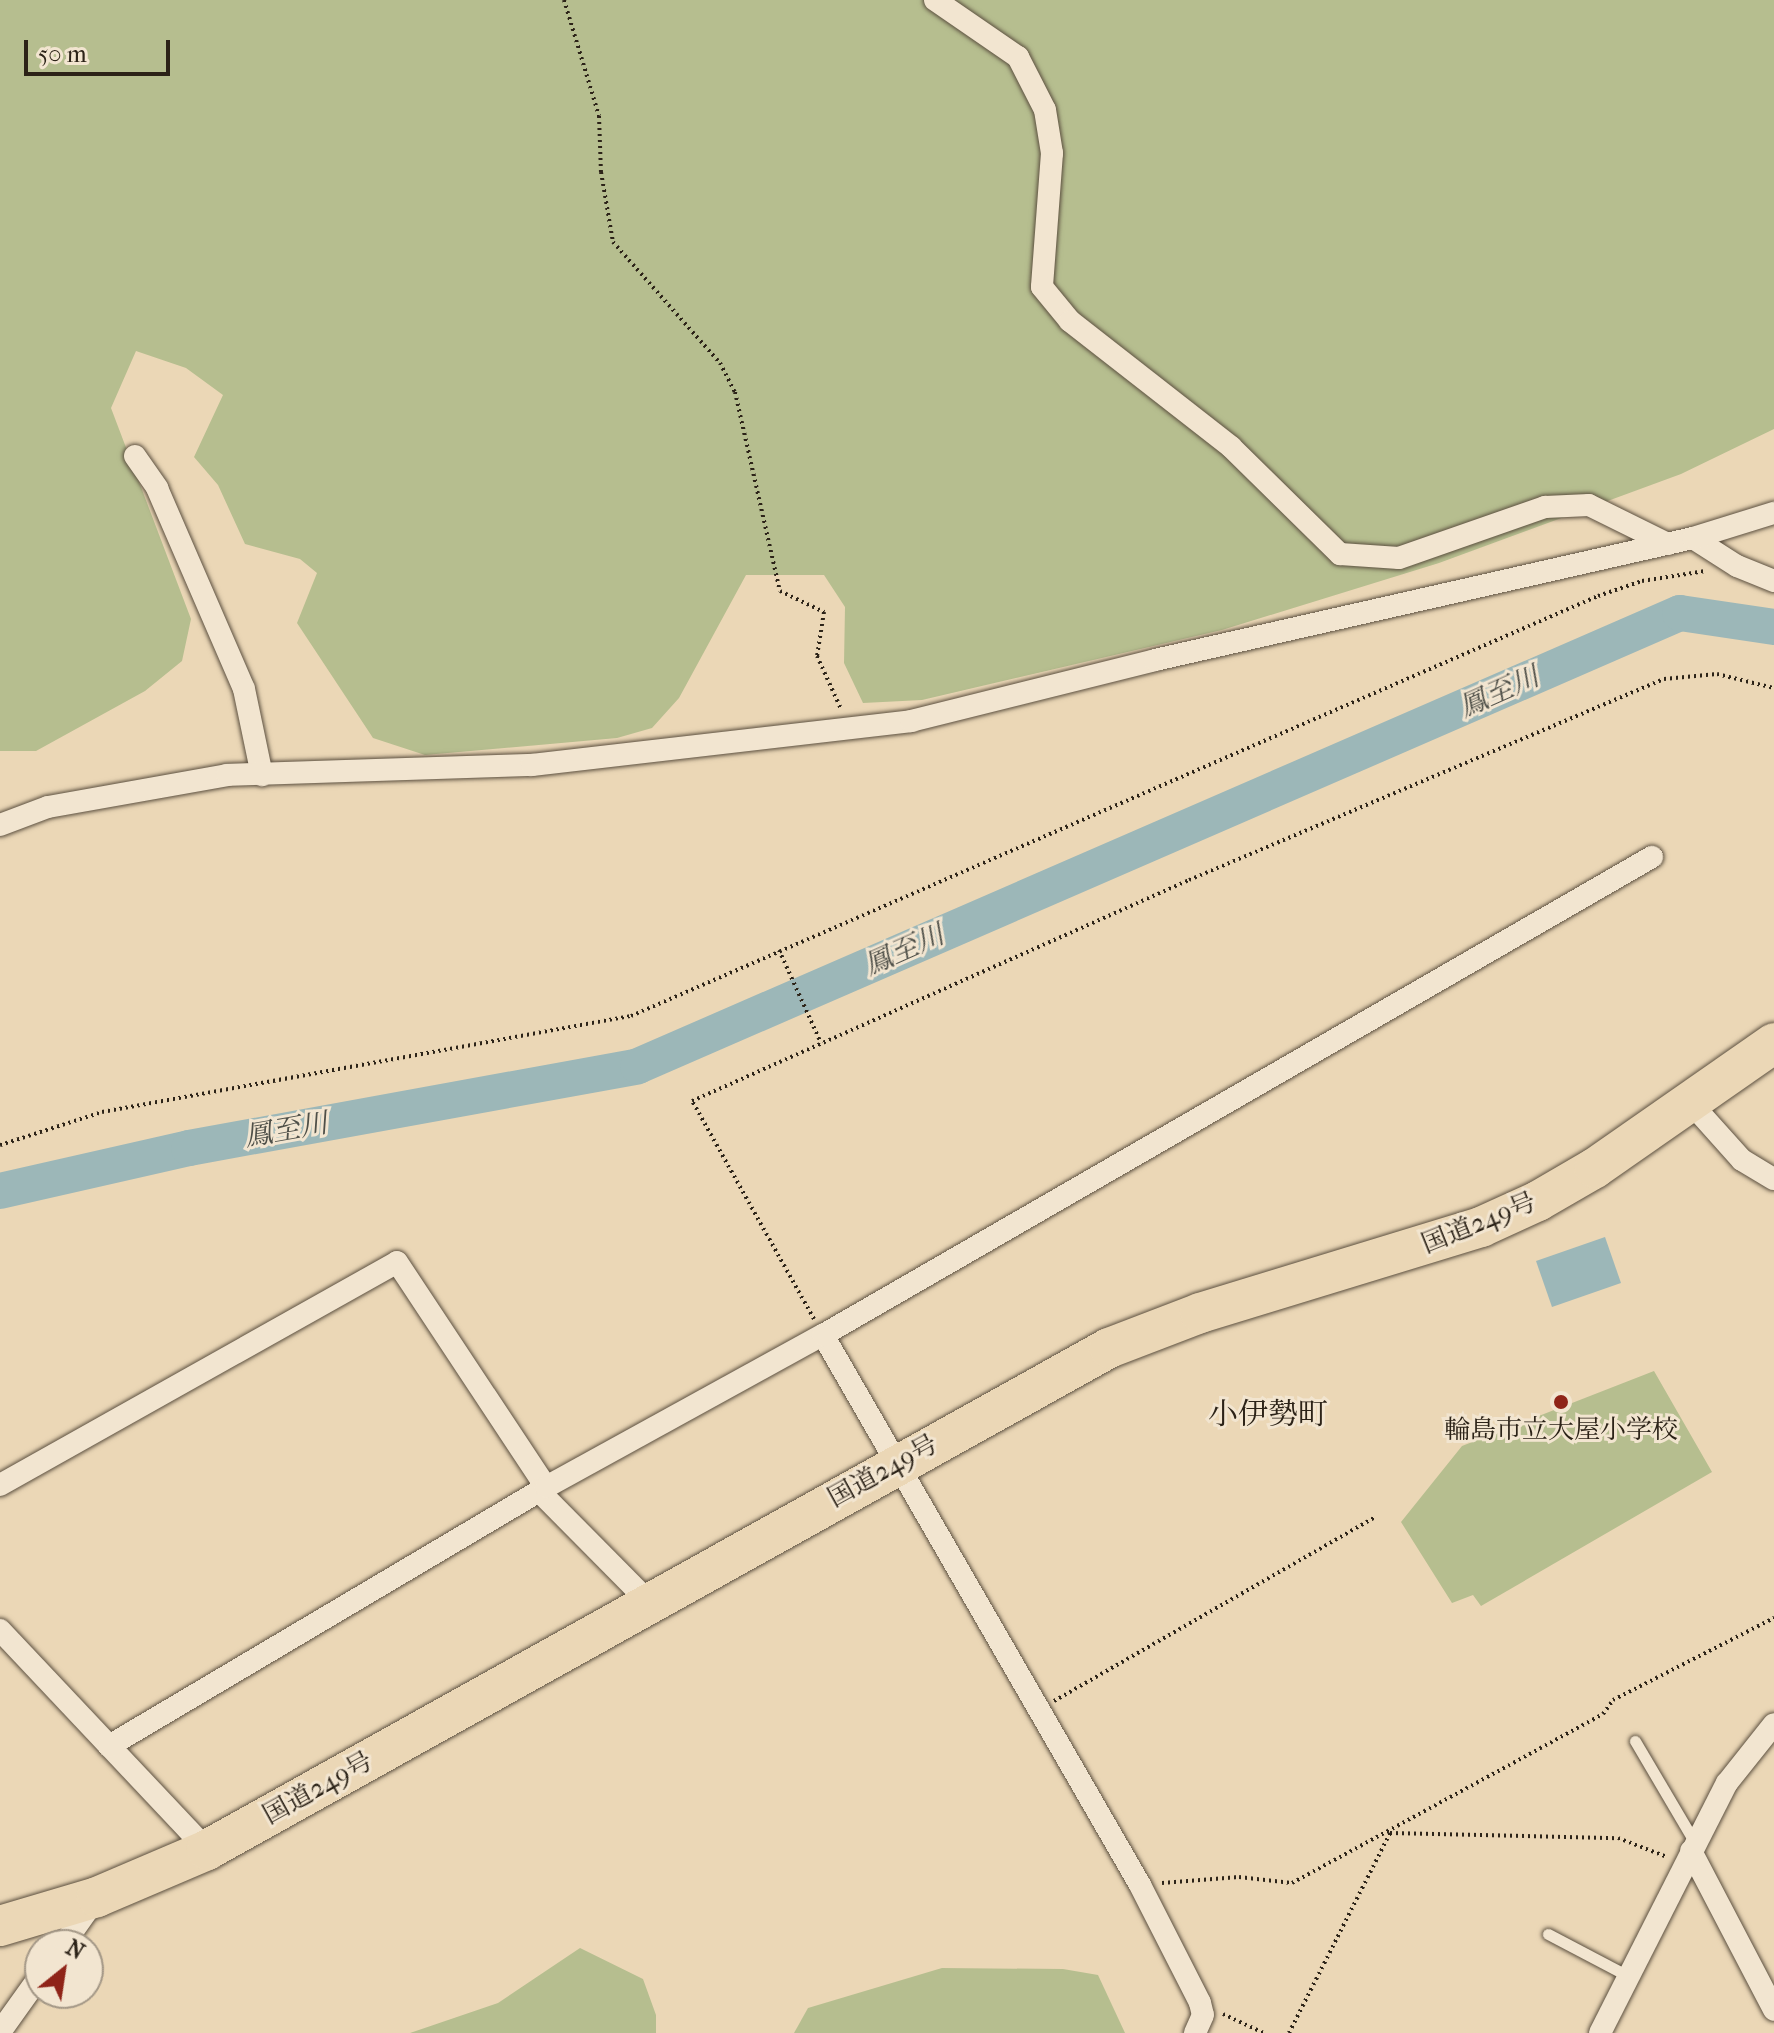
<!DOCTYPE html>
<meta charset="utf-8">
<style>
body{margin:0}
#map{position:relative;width:1774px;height:2033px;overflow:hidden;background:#ebd7b6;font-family:"IM FELL French Canon","Noto Serif JP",serif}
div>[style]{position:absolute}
.green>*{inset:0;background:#b6be8f}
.water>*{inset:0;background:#9cb7b8}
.river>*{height:36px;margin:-18px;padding:0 18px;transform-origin:18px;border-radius:18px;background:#9cb7b8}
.path>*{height:4px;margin-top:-2px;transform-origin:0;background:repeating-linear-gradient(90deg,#2c2318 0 2px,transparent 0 6px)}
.roads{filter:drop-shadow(0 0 2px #5c5040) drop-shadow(0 0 2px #5c5040)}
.lane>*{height:11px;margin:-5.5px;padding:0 5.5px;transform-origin:5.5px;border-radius:5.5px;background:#f2e5d0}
.street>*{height:22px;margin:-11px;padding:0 11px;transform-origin:11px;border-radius:11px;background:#f2e5d0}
.highway>*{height:40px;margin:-20px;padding:0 20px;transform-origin:20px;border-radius:20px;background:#ebd7b6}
.dots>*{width:22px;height:22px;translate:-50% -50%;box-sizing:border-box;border:4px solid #f2e5d0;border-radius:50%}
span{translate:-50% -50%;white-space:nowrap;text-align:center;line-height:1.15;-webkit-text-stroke:6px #f2e5d0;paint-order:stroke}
.street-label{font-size:26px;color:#2c2318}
.poi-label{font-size:26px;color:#2c2318}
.water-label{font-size:28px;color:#4e4f48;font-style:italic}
.quarter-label{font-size:30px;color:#2c2318}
.north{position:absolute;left:24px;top:1929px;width:80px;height:80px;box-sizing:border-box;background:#f2e5d0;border:2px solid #a39786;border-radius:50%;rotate:30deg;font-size:22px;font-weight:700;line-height:32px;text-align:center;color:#2c2318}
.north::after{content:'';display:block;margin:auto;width:28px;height:36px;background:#8f2418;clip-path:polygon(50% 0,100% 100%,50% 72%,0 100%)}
.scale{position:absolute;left:24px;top:40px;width:146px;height:36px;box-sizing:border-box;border:4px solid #2c2318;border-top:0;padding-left:10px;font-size:24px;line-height:28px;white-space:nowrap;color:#2c2318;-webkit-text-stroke:6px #f2e5d0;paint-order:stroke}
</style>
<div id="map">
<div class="green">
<div style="clip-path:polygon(0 0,1774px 0,1774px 429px,1681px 474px,1439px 563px,1222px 630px,922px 700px,863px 703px,844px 663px,845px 607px,824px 575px,746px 575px,679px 698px,652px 728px,617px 738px,425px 755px,373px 738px,297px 623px,317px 573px,300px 559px,245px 544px,218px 485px,194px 457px,223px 395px,186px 368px,136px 351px,111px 408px,191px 619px,182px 661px,145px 691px,36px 751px,0 751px)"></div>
<div style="clip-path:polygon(1654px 1371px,1712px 1472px,1481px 1606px,1473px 1595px,1452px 1603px,1401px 1522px,1462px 1446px)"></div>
<div style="clip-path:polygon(580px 1948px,643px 1979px,656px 2015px,656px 2033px,410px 2033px,498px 2003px)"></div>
<div style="clip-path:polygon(942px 1968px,1063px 1969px,1098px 1975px,1125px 2033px,794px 2033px,808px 2008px)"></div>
</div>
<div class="water">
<div style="clip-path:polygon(1605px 1237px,1621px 1283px,1552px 1307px,1536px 1261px)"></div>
</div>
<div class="river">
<div style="left:0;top:1191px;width:194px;rotate:-12.8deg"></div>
<div style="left:189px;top:1148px;width:456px;rotate:-10.3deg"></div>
<div style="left:638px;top:1066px;width:1136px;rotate:-23.5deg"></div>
<div style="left:1680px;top:613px;width:95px;rotate:8.5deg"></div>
</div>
<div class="path">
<div style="left:564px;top:0;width:121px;rotate:73.2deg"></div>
<div style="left:599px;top:116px;width:56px;rotate:88deg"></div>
<div style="left:601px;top:172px;width:71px;rotate:80.3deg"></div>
<div style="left:613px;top:242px;width:162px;rotate:48.5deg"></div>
<div style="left:720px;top:363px;width:33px;rotate:63deg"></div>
<div style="left:735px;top:392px;width:204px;rotate:77.3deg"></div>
<div style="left:780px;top:591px;width:49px;rotate:25.5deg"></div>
<div style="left:824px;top:612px;width:45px;rotate:99deg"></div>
<div style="left:817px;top:656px;width:58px;rotate:65.6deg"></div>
<div style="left:779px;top:950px;width:102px;rotate:65.7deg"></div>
<div style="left:0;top:1145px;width:107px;rotate:-17.9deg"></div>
<div style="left:102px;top:1112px;width:538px;rotate:-10.29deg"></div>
<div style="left:631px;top:1016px;width:1054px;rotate:-23.48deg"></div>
<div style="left:1598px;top:596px;width:46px;rotate:-18.8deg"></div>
<div style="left:1642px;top:581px;width:64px;rotate:-9deg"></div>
<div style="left:814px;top:1319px;width:250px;rotate:-119.2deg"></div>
<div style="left:692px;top:1101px;width:544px;rotate:-23.97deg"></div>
<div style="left:1189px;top:880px;width:516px;rotate:-22.94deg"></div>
<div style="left:1664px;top:679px;width:53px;rotate:-5.4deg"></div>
<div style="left:1717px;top:674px;width:59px;rotate:13.8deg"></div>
<div style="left:1054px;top:1701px;width:370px;rotate:-29.8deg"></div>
<div style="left:1162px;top:1883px;width:77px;rotate:-4.5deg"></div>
<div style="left:1239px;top:1877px;width:53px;rotate:6.5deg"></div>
<div style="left:1292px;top:1883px;width:354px;rotate:-28.5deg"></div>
<div style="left:1603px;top:1714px;width:17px;rotate:-54deg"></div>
<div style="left:1613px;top:1700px;width:181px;rotate:-27deg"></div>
<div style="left:1223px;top:2014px;width:45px;rotate:24.9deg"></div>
<div style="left:1289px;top:2033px;width:224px;rotate:-63.2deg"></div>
<div style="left:1390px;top:1833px;width:228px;rotate:1.3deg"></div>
<div style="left:1618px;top:1838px;width:53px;rotate:21.2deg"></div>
</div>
<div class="roads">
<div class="lane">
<div style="left:1635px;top:1741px;width:118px;rotate:59.5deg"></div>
<div style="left:1548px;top:1934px;width:90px;rotate:27.7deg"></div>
</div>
<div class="street">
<div style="left:935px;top:0;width:101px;rotate:34.5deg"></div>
<div style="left:1018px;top:57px;width:59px;rotate:63deg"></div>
<div style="left:1045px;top:110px;width:44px;rotate:80.8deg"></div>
<div style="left:1052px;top:153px;width:134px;rotate:94.3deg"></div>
<div style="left:1042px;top:287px;width:44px;rotate:50.5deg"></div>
<div style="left:1070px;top:321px;width:204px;rotate:38deg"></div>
<div style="left:1231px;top:447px;width:153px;rotate:44.5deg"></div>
<div style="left:1340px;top:554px;width:59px;rotate:3.9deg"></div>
<div style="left:1399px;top:558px;width:155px;rotate:-19.3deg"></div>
<div style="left:1545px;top:507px;width:44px;rotate:-2.6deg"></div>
<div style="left:1589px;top:505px;width:88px;rotate:26.3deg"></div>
<div style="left:135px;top:456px;width:39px;rotate:55deg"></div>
<div style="left:157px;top:488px;width:219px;rotate:66.6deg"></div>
<div style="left:244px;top:689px;width:88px;rotate:78.2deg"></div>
<div style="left:1693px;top:538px;width:52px;rotate:32.5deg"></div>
<div style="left:1737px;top:566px;width:40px;rotate:22deg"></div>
<div style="left:0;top:825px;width:51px;rotate:-20.6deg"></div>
<div style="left:48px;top:807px;width:182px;rotate:-10.1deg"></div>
<div style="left:227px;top:775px;width:305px;rotate:-1.9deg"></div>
<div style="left:532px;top:765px;width:382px;rotate:-6.6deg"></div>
<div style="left:911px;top:721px;width:252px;rotate:-14deg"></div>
<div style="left:1155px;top:660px;width:552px;rotate:-12.78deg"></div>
<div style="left:1693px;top:538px;width:85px;rotate:-17.2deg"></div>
<div style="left:1689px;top:1101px;width:79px;rotate:48.1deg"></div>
<div style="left:1742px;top:1160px;width:37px;rotate:31deg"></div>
<div style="left:823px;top:1335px;width:635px;rotate:60.04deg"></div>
<div style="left:1140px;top:1885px;width:132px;rotate:63deg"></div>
<div style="left:1200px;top:2003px;width:12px;rotate:76deg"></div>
<div style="left:1203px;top:2015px;width:20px;rotate:114deg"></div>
<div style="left:0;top:1485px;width:455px;rotate:-29.3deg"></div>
<div style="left:397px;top:1262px;width:270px;rotate:56.5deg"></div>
<div style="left:539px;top:1491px;width:156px;rotate:45.3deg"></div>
<div style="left:0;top:1630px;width:302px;rotate:46.7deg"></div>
<div style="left:109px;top:1746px;width:508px;rotate:-30.65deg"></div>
<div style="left:546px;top:1487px;width:316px;rotate:-28.8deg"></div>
<div style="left:823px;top:1335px;width:957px;rotate:-29.97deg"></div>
<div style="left:1691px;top:1851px;width:179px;rotate:62.4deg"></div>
<div style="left:63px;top:1945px;width:54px;rotate:-54.8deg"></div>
<div style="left:0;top:2032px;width:69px;rotate:-54.5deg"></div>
<div style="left:1600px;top:2033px;width:280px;rotate:-63.1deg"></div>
<div style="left:1727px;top:1783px;width:75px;rotate:-51.5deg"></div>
</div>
<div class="highway">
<div style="left:0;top:1926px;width:101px;rotate:-16.6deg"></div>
<div style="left:97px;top:1897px;width:120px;rotate:-23.1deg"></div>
<div style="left:207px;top:1850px;width:1032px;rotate:-29.1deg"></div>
<div style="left:1109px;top:1348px;width:97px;rotate:-21deg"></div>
<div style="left:1200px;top:1313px;width:294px;rotate:-17deg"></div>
<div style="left:1481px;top:1227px;width:63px;rotate:-24.5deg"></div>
<div style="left:1538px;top:1201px;width:66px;rotate:-30.1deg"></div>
<div style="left:1595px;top:1168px;width:218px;rotate:-34.9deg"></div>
</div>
</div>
<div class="dots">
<div style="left:1561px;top:1402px;background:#8f2418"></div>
</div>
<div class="street-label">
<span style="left:1479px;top:1223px;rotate:-22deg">国道249号</span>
<span style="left:883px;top:1471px;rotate:-29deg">国道249号</span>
<span style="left:318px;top:1788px;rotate:-29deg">国道249号</span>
</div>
<div class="poi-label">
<span style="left:1561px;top:1430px">輪島市立大屋小学校</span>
</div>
<div class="water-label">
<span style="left:1499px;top:692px;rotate:-24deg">鳳至川</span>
<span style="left:904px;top:950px;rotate:-24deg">鳳至川</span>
<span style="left:286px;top:1130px;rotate:-10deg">鳳至川</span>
</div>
<div class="quarter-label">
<span style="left:1268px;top:1415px">小伊勢町</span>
</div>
<div class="north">N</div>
<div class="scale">50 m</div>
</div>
